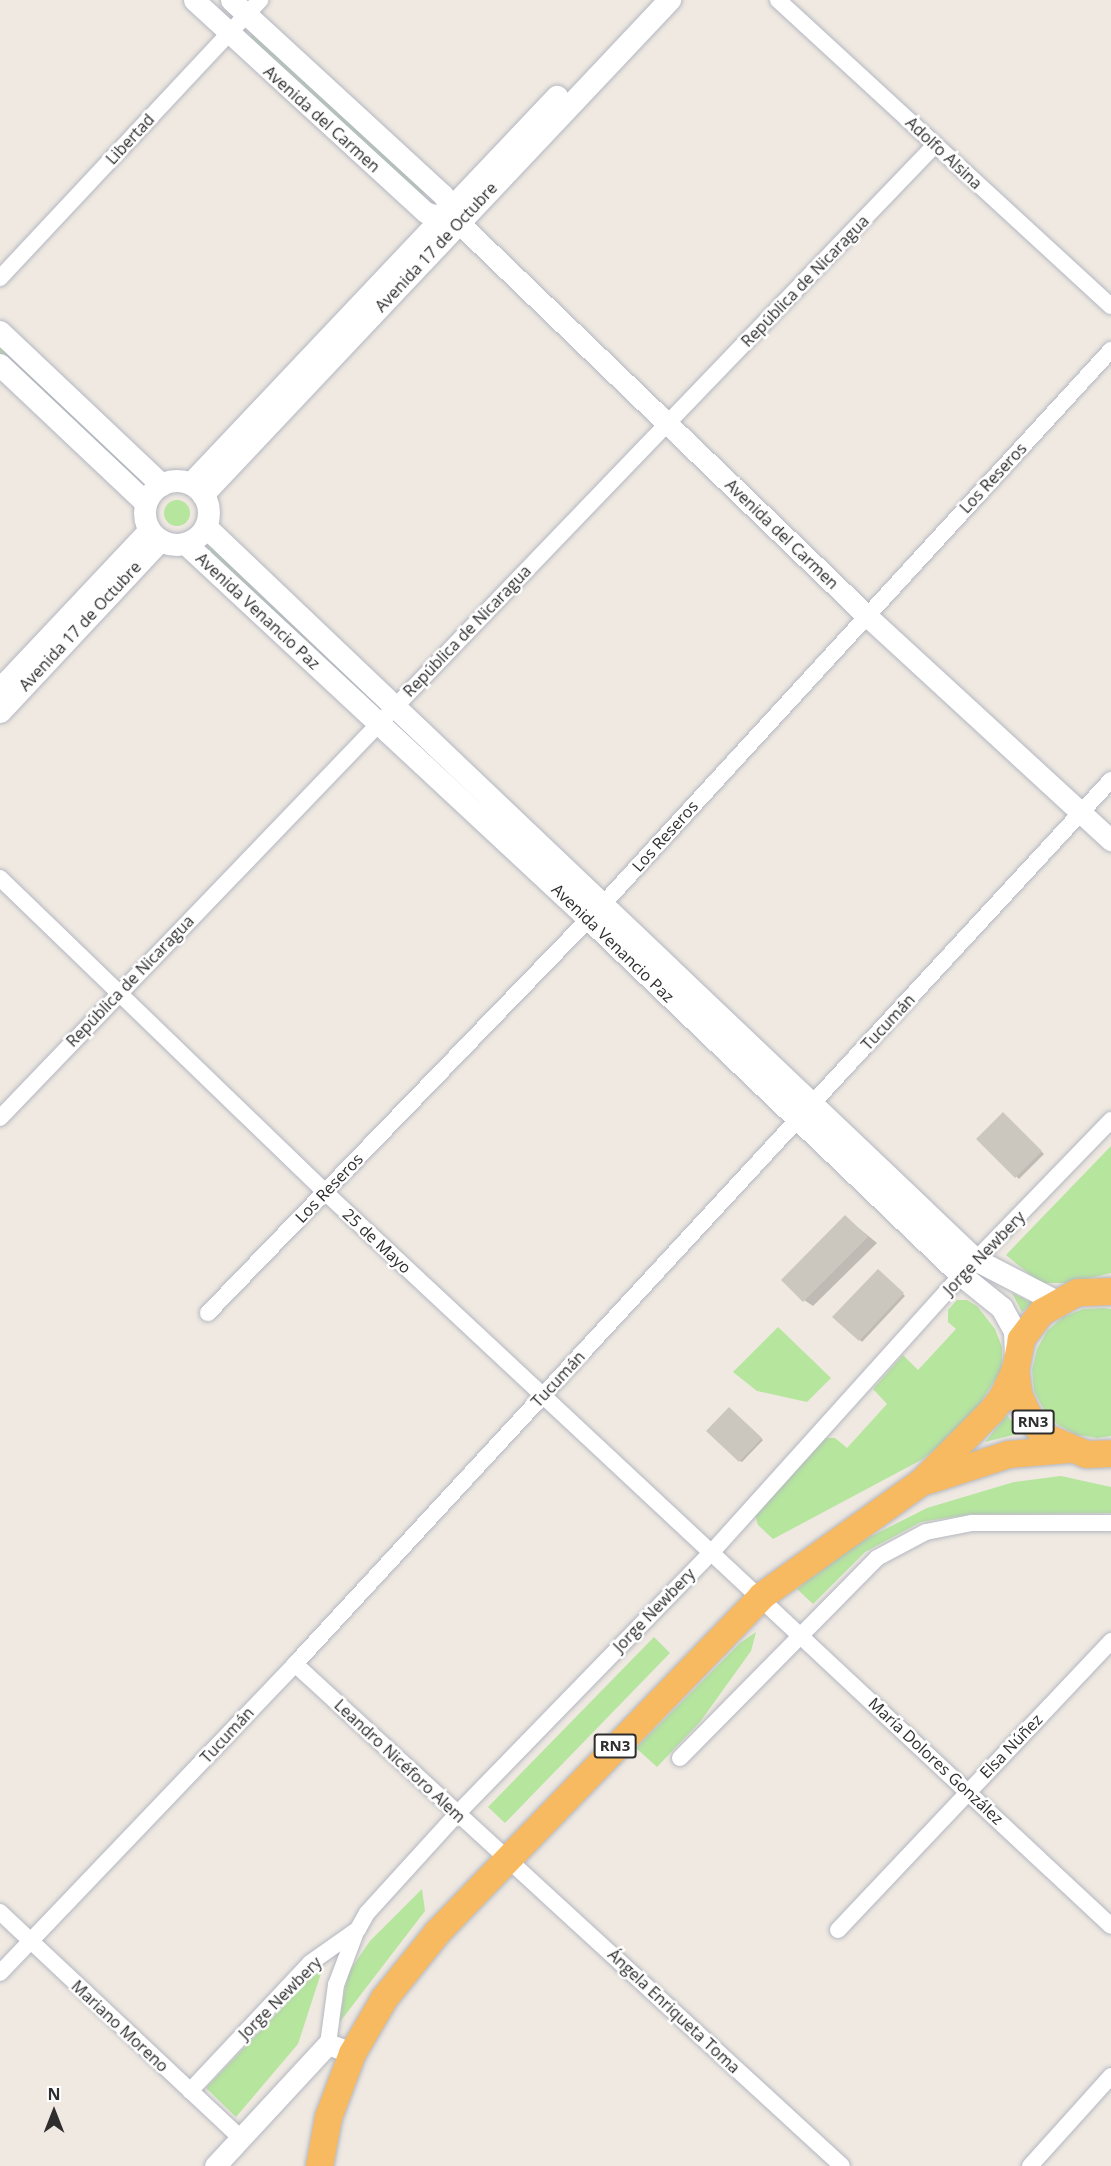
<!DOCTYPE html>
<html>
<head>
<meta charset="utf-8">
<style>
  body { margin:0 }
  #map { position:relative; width:1111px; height:2166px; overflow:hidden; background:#efe9e1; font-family:"Open Sans",sans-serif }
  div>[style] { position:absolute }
  .green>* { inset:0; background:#b6e59e }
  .round { border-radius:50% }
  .shadow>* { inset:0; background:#0003 }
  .building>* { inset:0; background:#cbc7bf }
  .roads { filter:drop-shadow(0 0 2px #b4b7c1) drop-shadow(0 0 2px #b4b7c1) }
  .minor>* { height:16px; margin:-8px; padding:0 8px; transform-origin:8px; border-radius:8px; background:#fff }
  .tertiary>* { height:21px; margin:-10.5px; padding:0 10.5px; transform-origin:10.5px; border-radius:10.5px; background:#fff }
  .secondary>* { height:22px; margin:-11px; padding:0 11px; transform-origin:11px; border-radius:11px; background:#fff }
  .secondary>.ring { margin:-11px; padding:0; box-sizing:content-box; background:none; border:22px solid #fff; border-radius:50% }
  .trunk>* { height:27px; margin:-13.5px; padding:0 13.5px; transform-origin:13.5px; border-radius:13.5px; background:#f8ba60 }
  span { translate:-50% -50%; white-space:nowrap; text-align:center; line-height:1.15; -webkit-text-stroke:5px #fff; paint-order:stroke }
  .shield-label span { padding:2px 4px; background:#fff; border:2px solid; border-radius:4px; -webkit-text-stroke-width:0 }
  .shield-label { font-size:15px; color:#2e2e2e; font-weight:700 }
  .street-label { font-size:16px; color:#2e2e2e }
  .north { position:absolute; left:24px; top:2082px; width:60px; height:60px; -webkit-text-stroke:4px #fff; paint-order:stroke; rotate:0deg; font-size:16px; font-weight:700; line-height:24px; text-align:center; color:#2e2e2e }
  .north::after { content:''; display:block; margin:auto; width:21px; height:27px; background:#2e2e2e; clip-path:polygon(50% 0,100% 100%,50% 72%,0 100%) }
</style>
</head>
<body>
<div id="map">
  <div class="green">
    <i style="clip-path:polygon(255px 32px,424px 192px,417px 199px,248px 39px)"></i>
    <i style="clip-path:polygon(0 344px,145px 481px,138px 488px,0 358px)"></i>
    <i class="round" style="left:164px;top:500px;width:26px;height:26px"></i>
    <i style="clip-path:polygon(213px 542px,383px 703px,376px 710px,207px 549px)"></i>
    <i style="clip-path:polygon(1111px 1146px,1111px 1273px,1070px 1283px,1040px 1283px,1006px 1255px)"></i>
    <i style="clip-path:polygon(1012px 1293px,1032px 1303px,1022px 1312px)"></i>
    <i style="clip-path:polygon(957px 1300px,967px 1300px,977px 1306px,995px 1329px,1002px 1347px,1002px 1369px,968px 1422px,923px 1459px,773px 1539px,758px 1525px,755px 1515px,825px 1438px,835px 1438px,847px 1448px,887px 1404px,873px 1389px,903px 1355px,918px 1370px,956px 1329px,948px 1322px,948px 1310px)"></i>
    <i style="clip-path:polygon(1104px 1308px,1111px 1309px,1111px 1436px,1098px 1438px,1077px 1435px,1058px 1425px,1044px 1410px,1034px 1391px,1032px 1370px,1037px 1349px,1047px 1331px,1063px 1317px,1083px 1309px)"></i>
    <i style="clip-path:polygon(778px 1327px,831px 1378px,807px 1402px,757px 1391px,733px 1372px)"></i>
    <i style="clip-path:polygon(1007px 1415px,1021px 1433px,985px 1442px)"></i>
    <i style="clip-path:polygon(1061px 1476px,1111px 1487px,1111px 1513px,972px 1514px,921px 1522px,865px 1552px,813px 1604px,797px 1589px,846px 1549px,927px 1508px,1014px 1482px)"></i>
    <i style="clip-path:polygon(756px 1632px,751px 1651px,700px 1722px,657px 1767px,636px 1748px,740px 1643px)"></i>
    <i style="clip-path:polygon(654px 1637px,670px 1653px,505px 1823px,488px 1807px)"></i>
    <i style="clip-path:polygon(422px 1889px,425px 1911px,339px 2023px,348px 1973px,370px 1941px)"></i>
    <i style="clip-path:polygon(324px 1964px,298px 2044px,236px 2117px,206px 2088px)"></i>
  </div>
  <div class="shadow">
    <i style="clip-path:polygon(1006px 1116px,1044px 1154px,1019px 1179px,978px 1139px)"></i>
    <i style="clip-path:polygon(845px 1217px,877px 1243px,813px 1306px,804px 1300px)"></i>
    <i style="clip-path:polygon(880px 1272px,905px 1296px,862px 1342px,860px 1340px)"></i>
    <i style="clip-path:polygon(731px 1410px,763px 1440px,742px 1462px,740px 1461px)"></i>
  </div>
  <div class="building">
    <i style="clip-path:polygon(1003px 1112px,1042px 1151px,1015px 1178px,976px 1139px)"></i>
    <i style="clip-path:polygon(845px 1215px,868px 1237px,803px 1302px,781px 1280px)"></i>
    <i style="clip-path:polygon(878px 1269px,904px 1293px,859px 1341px,832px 1317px)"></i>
    <i style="clip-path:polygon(729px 1407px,762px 1438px,739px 1462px,706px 1431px)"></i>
  </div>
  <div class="roads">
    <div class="minor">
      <i style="left:778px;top:0;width:452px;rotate:42.6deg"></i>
      <i style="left:0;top:278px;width:381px;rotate:-46.9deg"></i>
      <i style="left:0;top:878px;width:452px;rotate:44deg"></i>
      <i style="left:325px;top:1192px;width:1075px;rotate:43.04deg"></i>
      <i style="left:0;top:1118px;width:1349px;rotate:-46.14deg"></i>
      <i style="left:208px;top:1313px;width:571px;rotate:-45.99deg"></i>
      <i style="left:605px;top:902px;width:749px;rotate:-47.49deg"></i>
      <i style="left:295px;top:1664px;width:742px;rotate:42.54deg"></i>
      <i style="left:680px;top:1758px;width:281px;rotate:-45.4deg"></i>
      <i style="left:877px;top:1558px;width:55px;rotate:-28deg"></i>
      <i style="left:926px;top:1532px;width:47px;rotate:-11.1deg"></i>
      <i style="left:972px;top:1523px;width:139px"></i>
      <i style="left:0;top:1912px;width:332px;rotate:43.2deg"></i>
      <i style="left:838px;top:1930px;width:398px;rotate:-46.6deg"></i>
      <i style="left:0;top:1973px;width:427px;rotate:-46.3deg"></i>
      <i style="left:295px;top:1664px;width:1203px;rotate:-47.29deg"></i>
      <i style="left:328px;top:2044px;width:60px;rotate:-82.3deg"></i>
      <i style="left:336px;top:1985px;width:57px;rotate:-69.3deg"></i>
      <i style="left:190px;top:2091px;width:175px;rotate:-46.8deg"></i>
      <i style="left:310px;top:1963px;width:59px;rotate:-35.3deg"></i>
      <i style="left:358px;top:1929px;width:18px;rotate:-61deg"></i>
      <i style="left:367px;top:1913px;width:134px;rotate:-47.7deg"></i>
      <i style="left:457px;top:1814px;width:366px;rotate:-45.8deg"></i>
      <i style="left:712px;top:1552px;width:372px;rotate:-48deg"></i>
      <i style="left:961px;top:1275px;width:216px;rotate:-45.9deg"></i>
      <i style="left:1030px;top:2166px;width:121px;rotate:-48deg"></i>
    </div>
    <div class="tertiary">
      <i style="left:194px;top:0;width:314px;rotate:42.5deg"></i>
      <i style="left:425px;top:212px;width:35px;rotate:18deg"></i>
      <i style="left:231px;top:0;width:288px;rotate:42.6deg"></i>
      <i style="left:443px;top:195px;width:32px;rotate:60deg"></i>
      <i style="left:459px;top:223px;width:565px;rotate:43.92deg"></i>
      <i style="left:866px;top:615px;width:333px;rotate:42.6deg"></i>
      <i style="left:0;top:688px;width:217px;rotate:-46.7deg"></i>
      <i style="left:0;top:712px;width:234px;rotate:-46.9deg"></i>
      <i style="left:215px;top:2166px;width:166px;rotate:-47.2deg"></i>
      <i style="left:328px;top:2044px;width:26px;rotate:21deg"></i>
    </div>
    <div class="secondary">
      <i style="left:0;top:332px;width:223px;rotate:43.4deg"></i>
      <i style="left:0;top:365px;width:201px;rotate:43.4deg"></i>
      <i class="ring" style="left:145px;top:481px;width:42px;height:42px"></i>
      <i style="left:191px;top:484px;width:533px;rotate:-46.6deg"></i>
      <i style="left:203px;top:495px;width:681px;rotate:-46.67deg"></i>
      <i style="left:206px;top:527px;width:1063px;rotate:43.59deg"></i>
      <i style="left:976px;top:1260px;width:89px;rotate:27.4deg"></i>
      <i style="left:186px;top:544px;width:550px;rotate:42.94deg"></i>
      <i style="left:589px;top:919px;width:515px;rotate:43.74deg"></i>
      <i style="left:961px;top:1275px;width:53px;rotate:38.8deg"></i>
      <i style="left:1002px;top:1308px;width:26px;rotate:61deg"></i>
      <i style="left:1015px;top:1331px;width:25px;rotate:88deg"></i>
    </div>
    <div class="trunk">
      <i style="left:1111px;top:1291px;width:34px;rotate:178deg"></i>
      <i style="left:1077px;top:1292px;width:41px;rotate:150.9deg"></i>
      <i style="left:1041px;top:1312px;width:34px;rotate:127deg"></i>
      <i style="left:1021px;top:1339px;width:31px;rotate:101deg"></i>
      <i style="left:1015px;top:1369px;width:25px;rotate:83deg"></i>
      <i style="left:1018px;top:1394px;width:26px;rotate:65deg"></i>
      <i style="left:1029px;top:1418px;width:25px;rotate:48deg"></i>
      <i style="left:1046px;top:1437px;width:43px;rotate:23deg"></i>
      <i style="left:1086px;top:1454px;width:25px;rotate:-2deg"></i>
      <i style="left:928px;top:1480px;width:84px;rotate:-18deg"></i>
      <i style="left:1008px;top:1454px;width:60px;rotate:-4.8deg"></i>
      <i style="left:319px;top:2166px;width:50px;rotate:-79.6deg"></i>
      <i style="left:328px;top:2117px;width:68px;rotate:-69.4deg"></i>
      <i style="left:352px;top:2053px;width:64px;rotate:-59.8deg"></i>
      <i style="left:384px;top:1998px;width:85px;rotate:-51.2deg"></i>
      <i style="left:437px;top:1932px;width:467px;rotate:-46deg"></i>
      <i style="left:761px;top:1596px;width:196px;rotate:-35.5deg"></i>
      <i style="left:921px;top:1482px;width:100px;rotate:-45.4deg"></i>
      <i style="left:991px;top:1411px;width:18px;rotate:-52deg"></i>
      <i style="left:1002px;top:1397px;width:31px;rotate:-65deg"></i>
    </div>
  </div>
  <div class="shield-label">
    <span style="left:1033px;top:1422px">RN3</span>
    <span style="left:615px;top:1746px">RN3</span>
  </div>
  <div class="street-label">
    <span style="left:322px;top:119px;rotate:42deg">Avenida del Carmen</span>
    <span style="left:130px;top:139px;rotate:-47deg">Libertad</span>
    <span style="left:944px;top:153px;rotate:43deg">Adolfo Alsina</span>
    <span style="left:436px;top:247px;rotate:-47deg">Avenida 17 de Octubre</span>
    <span style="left:805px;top:281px;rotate:-46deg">República de Nicaragua</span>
    <span style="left:993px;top:478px;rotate:-47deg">Los Reseros</span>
    <span style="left:782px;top:534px;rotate:44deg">Avenida del Carmen</span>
    <span style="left:258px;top:611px;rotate:43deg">Avenida Venancio Paz</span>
    <span style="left:80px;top:626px;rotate:-47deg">Avenida 17 de Octubre</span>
    <span style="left:467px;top:631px;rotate:-46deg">República de Nicaragua</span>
    <span style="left:665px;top:836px;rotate:-48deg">Los Reseros</span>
    <span style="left:613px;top:943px;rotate:44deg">Avenida Venancio Paz</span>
    <span style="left:130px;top:981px;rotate:-46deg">República de Nicaragua</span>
    <span style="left:888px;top:1022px;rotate:-47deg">Tucumán</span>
    <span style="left:329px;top:1188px;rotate:-46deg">Los Reseros</span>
    <span style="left:377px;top:1241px;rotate:43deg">25 de Mayo</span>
    <span style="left:984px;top:1253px;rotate:-46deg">Jorge Newbery</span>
    <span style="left:558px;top:1379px;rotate:-47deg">Tucumán</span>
    <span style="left:654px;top:1610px;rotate:-46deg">Jorge Newbery</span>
    <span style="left:227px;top:1735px;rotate:-47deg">Tucumán</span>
    <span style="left:1011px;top:1746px;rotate:-46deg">Elsa Núñez</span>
    <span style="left:400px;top:1761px;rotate:43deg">Leandro Nicéforo Alem</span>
    <span style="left:936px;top:1761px;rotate:43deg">María Dolores González</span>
    <span style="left:280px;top:1998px;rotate:-45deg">Jorge Newbery</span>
    <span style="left:674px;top:2011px;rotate:43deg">Ángela Enriqueta Toma</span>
    <span style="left:120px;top:2026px;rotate:43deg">Mariano Moreno</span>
  </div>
  <div class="north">N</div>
</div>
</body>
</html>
